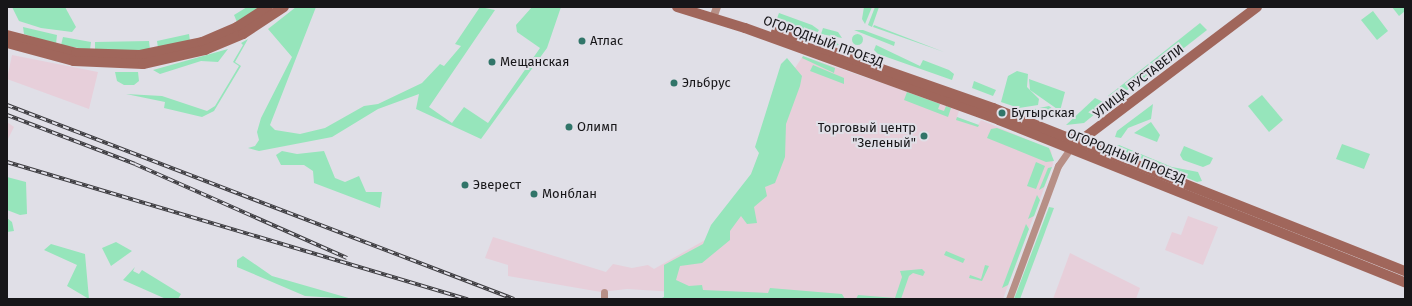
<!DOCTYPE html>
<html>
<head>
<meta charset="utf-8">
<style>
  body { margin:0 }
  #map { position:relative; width:1412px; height:306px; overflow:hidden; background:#e0dfe7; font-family:"Fira Sans",sans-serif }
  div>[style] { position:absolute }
  .commercial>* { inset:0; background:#e7cfda }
  .green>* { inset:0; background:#96e5bb }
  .round { border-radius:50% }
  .minor>* { height:7px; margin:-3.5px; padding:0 3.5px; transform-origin:3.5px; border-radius:3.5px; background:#b78f86 }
  .tertiary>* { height:8px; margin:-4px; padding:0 4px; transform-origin:4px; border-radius:4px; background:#b78f86 }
  .secondary>* { height:10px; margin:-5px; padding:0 5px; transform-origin:5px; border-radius:5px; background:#a0665b }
  .rail>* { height:3.5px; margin-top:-1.75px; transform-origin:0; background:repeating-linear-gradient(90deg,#e0dfe7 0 6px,#3d3c40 0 12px); box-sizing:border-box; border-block:1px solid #3d3c40 }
  .dots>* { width:11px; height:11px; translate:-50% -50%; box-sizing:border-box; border:2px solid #e0dfe7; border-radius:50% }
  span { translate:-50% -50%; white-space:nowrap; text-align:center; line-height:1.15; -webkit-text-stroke:4px #e0dfe7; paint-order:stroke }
  .poi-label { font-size:13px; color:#171619 }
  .left { translate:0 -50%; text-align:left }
  .right { translate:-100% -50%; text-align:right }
  .street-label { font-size:13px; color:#171619 }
  .frame { position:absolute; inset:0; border:8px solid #171619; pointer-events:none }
</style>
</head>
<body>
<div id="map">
  <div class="commercial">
    <i style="clip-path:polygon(12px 55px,98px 72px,89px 109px,7px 79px)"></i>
    <i style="clip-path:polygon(803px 56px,914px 94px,959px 111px,957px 117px,978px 125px,981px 120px,1051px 150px,1053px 164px,1003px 299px,786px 299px,627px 289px,601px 292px,508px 276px,508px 265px,485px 258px,493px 237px,606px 272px,613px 264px,632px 268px,648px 265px,654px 269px,705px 240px,738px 207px,791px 74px)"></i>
    <i style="clip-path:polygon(7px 122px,14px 127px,7px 141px)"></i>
    <i style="clip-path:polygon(1188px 216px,1218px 227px,1203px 265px,1165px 250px,1172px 232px,1181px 235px)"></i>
    <i style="clip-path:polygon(1070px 253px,1140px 288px,1136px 299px,1053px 299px)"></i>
  </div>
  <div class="green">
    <i style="clip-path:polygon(12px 7px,65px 7px,76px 27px,72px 32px,41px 28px,19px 21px)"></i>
    <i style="clip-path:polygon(247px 7px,261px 7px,237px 22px,234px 15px)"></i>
    <i style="clip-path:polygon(296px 7px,316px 7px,270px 125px,275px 130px,300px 134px,325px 128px,364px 106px,378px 104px,422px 83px,440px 64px,444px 66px,461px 46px,455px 44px,480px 7px,495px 10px,429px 107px,452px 123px,464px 107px,488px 123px,540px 48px,517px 32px,516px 25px,532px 7px,561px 7px,547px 48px,481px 139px,416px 109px,419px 94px,378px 109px,332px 137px,259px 151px,248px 148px,255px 146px,259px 140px,257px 132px,261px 118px,292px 57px,268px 29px)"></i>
    <i style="clip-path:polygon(864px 7px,872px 7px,865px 24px,862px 19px)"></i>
    <i style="clip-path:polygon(875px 7px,879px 7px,872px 27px,868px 25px)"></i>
    <i style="clip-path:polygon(1392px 7px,1405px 7px,1405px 11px,1399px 16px)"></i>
    <i style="clip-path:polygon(1373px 11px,1388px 31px,1377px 40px,1361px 20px)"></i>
    <i style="clip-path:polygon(779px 13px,812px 25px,819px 30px,817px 33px,776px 21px)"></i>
    <i style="clip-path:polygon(1200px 23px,1207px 30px,1175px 55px,1115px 99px,1108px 96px)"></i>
    <i style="clip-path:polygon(874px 25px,944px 52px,873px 27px)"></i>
    <i style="clip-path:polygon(23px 27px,57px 35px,56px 44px,24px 34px)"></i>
    <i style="clip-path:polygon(823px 28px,838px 32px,842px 38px,821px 34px)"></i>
    <i style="clip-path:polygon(854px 30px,863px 30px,895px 42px,894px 46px)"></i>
    <i class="round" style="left:851.5px;top:33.5px;width:11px;height:11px"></i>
    <i style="clip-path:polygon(189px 34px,190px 41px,158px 48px,157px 41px)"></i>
    <i style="clip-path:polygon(809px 35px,837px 43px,839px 45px,833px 46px)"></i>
    <i style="clip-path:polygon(63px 37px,91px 42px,90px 50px,61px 45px)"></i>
    <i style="clip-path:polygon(248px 39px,235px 62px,241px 66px,214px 111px,202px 117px,164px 108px,165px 102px,126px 94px,162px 96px,207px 111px,215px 106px,239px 66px,233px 62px,243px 45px,241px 43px)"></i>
    <i style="clip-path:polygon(149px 41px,150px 50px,95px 50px,95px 42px)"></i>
    <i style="clip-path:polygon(876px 45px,920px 66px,923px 60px,949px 70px,954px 74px,952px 80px,878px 54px,874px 50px)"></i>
    <i style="clip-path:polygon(228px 49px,218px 62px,201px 61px,160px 74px,153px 70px)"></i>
    <i style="clip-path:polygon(803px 56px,835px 68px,834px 73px,802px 58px)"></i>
    <i style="clip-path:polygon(787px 58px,802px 76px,800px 86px,786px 124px,785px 157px,775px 183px,765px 187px,767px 196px,754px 207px,757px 223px,747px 224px,741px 216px,730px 231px,730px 240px,702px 263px,680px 266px,676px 280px,689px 286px,702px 285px,703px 290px,768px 293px,770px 288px,842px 294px,845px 299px,660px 299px,664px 297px,664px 265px,703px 244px,711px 225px,751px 174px,759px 153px,755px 147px,781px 64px)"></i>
    <i style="clip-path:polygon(813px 65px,844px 78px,844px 84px,810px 71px)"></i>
    <i style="clip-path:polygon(1017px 71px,1028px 74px,1027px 87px,1039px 99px,1038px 105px,1019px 108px,1001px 102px,1008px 76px)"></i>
    <i style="clip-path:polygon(115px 72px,138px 72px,139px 81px,134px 85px,124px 85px,117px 81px)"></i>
    <i style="clip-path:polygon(1029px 79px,1065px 92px,1060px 111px,1030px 90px)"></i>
    <i style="clip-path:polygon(974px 81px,996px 90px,993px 96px,972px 88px)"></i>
    <i style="clip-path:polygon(907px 92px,940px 104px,938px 109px,944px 111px,946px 106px,951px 108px,948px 117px,904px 100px)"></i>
    <i style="clip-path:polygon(1262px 95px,1283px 120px,1269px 132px,1248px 106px)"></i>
    <i style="clip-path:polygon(1095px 98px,1107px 104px,1084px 123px,1066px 125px)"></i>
    <i style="clip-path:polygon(1153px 104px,1151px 119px,1128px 128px,1121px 138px,1115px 137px,1117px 131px)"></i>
    <i style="clip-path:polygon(1049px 106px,1058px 113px,1042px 117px,1025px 111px)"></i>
    <i style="clip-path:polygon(957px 117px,979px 125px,978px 127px,956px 120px)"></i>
    <i style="clip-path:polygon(1151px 122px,1160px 135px,1157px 142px,1134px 133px)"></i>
    <i style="clip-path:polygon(997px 128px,1049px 148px,1054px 161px,1046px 162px,987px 138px,991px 129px)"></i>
    <i style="clip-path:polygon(1342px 144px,1370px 154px,1364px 169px,1336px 159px)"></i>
    <i style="clip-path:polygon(1119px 145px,1172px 167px,1198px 172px,1202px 181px,1197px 182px,1114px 147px)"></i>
    <i style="clip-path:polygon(1184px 146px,1213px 158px,1210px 164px,1203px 167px,1183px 160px,1180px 155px)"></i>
    <i style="clip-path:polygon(282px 151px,297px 154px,324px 151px,335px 178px,345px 182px,359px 176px,366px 192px,382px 192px,380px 208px,314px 183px,313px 171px,304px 165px,281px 165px,276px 155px)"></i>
    <i style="clip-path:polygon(1036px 162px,1045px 166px,1036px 189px,1027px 186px)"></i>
    <i style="clip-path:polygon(1052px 167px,1044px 187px,1039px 190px,1048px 168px)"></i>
    <i style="clip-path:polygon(7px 177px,26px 182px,27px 214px,20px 215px,7px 210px)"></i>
    <i style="clip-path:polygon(1037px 195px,1040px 200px,1034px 216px,1028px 219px)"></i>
    <i style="clip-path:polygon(1049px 207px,1054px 208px,1020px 299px,1014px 299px)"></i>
    <i style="clip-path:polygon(7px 218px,12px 222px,14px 231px,7px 232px)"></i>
    <i style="clip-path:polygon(1026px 224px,1029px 229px,1008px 285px,1002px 288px)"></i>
    <i style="clip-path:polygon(116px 242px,132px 251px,111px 266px,102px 248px)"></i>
    <i style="clip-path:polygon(51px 244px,85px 254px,89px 299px,67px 286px,77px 265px,44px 250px)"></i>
    <i style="clip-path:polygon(946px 251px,965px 259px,963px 263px,944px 255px)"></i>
    <i style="clip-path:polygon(243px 256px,272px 276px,352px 299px,305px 296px,237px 267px,237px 260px)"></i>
    <i style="clip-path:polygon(985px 265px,989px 266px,982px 281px,969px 278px,970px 275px,981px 279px)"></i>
    <i style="clip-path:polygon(135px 267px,133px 271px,139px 274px,142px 270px,181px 294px,178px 299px,166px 299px,123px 280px)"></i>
    <i style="clip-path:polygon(922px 269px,925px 272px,923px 276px,913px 273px,909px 276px,901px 299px,856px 299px,858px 295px,895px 298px,902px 277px,900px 271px)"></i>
  </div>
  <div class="minor">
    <i style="left:604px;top:292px;width:7px;rotate:90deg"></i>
    <i style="left:1009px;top:299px;width:142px;rotate:-69.8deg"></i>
    <i style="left:1058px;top:166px;width:21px;rotate:-55deg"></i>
  </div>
  <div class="tertiary">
    <i style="left:713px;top:18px;width:12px;rotate:-70deg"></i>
  </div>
  <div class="secondary">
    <i style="left:677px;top:7px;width:71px;rotate:17.2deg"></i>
    <i style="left:745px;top:28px;width:270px;rotate:19.9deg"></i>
    <i style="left:999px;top:120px;width:437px;rotate:21.8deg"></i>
    <i style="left:776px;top:32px;width:230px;rotate:19.3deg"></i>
    <i style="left:993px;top:108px;width:443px;rotate:21.6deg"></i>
    <i style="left:7px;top:35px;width:71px;rotate:14.6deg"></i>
    <i style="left:76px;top:53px;width:64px;rotate:1.8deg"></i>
    <i style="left:140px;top:55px;width:63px;rotate:-11.8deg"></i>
    <i style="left:202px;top:42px;width:38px;rotate:-23deg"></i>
    <i style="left:237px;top:27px;width:37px;rotate:-33deg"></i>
    <i style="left:7px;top:43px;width:69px;rotate:15deg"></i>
    <i style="left:74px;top:61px;width:69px;rotate:2.5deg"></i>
    <i style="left:143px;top:64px;width:64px;rotate:-12.7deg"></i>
    <i style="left:205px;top:50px;width:41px;rotate:-22.8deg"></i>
    <i style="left:243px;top:34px;width:49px;rotate:-33.4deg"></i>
    <i style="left:1076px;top:144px;width:227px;rotate:-37.1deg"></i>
  </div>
  <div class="rail">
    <i style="left:7px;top:105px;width:543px;rotate:20.94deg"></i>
    <i style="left:7px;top:115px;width:137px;rotate:20.9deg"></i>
    <i style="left:135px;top:164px;width:232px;rotate:23.9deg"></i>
    <i style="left:7px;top:162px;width:481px;rotate:16.6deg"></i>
  </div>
  <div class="dots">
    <i style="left:582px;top:41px;background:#317569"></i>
    <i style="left:492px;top:62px;background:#317569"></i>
    <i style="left:674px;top:83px;background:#317569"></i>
    <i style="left:1002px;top:113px;background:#317569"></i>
    <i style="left:569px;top:127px;background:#317569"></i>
    <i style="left:924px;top:136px;background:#317569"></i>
    <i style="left:465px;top:185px;background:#317569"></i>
    <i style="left:534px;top:194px;background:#317569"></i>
  </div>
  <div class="poi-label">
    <span class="left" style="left:590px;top:41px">Атлас</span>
    <span class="left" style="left:500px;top:62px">Мещанская</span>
    <span class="left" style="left:682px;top:83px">Эльбрус</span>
    <span class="left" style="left:1011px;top:113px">Бутырская</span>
    <span class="left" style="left:577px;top:127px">Олимп</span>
    <span class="right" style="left:916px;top:136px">Торговый центр<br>"Зеленый"</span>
    <span class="left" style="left:473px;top:185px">Эверест</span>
    <span class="left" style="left:542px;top:194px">Монблан</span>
  </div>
  <div class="street-label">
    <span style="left:823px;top:42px;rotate:20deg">ОГОРОДНЫЙ ПРОЕЗД</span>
    <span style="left:1139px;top:82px;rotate:-38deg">УЛИЦА РУСТАВЕЛИ</span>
    <span style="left:1126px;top:157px;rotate:22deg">ОГОРОДНЫЙ ПРОЕЗД</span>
  </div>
  <div class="frame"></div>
</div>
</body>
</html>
